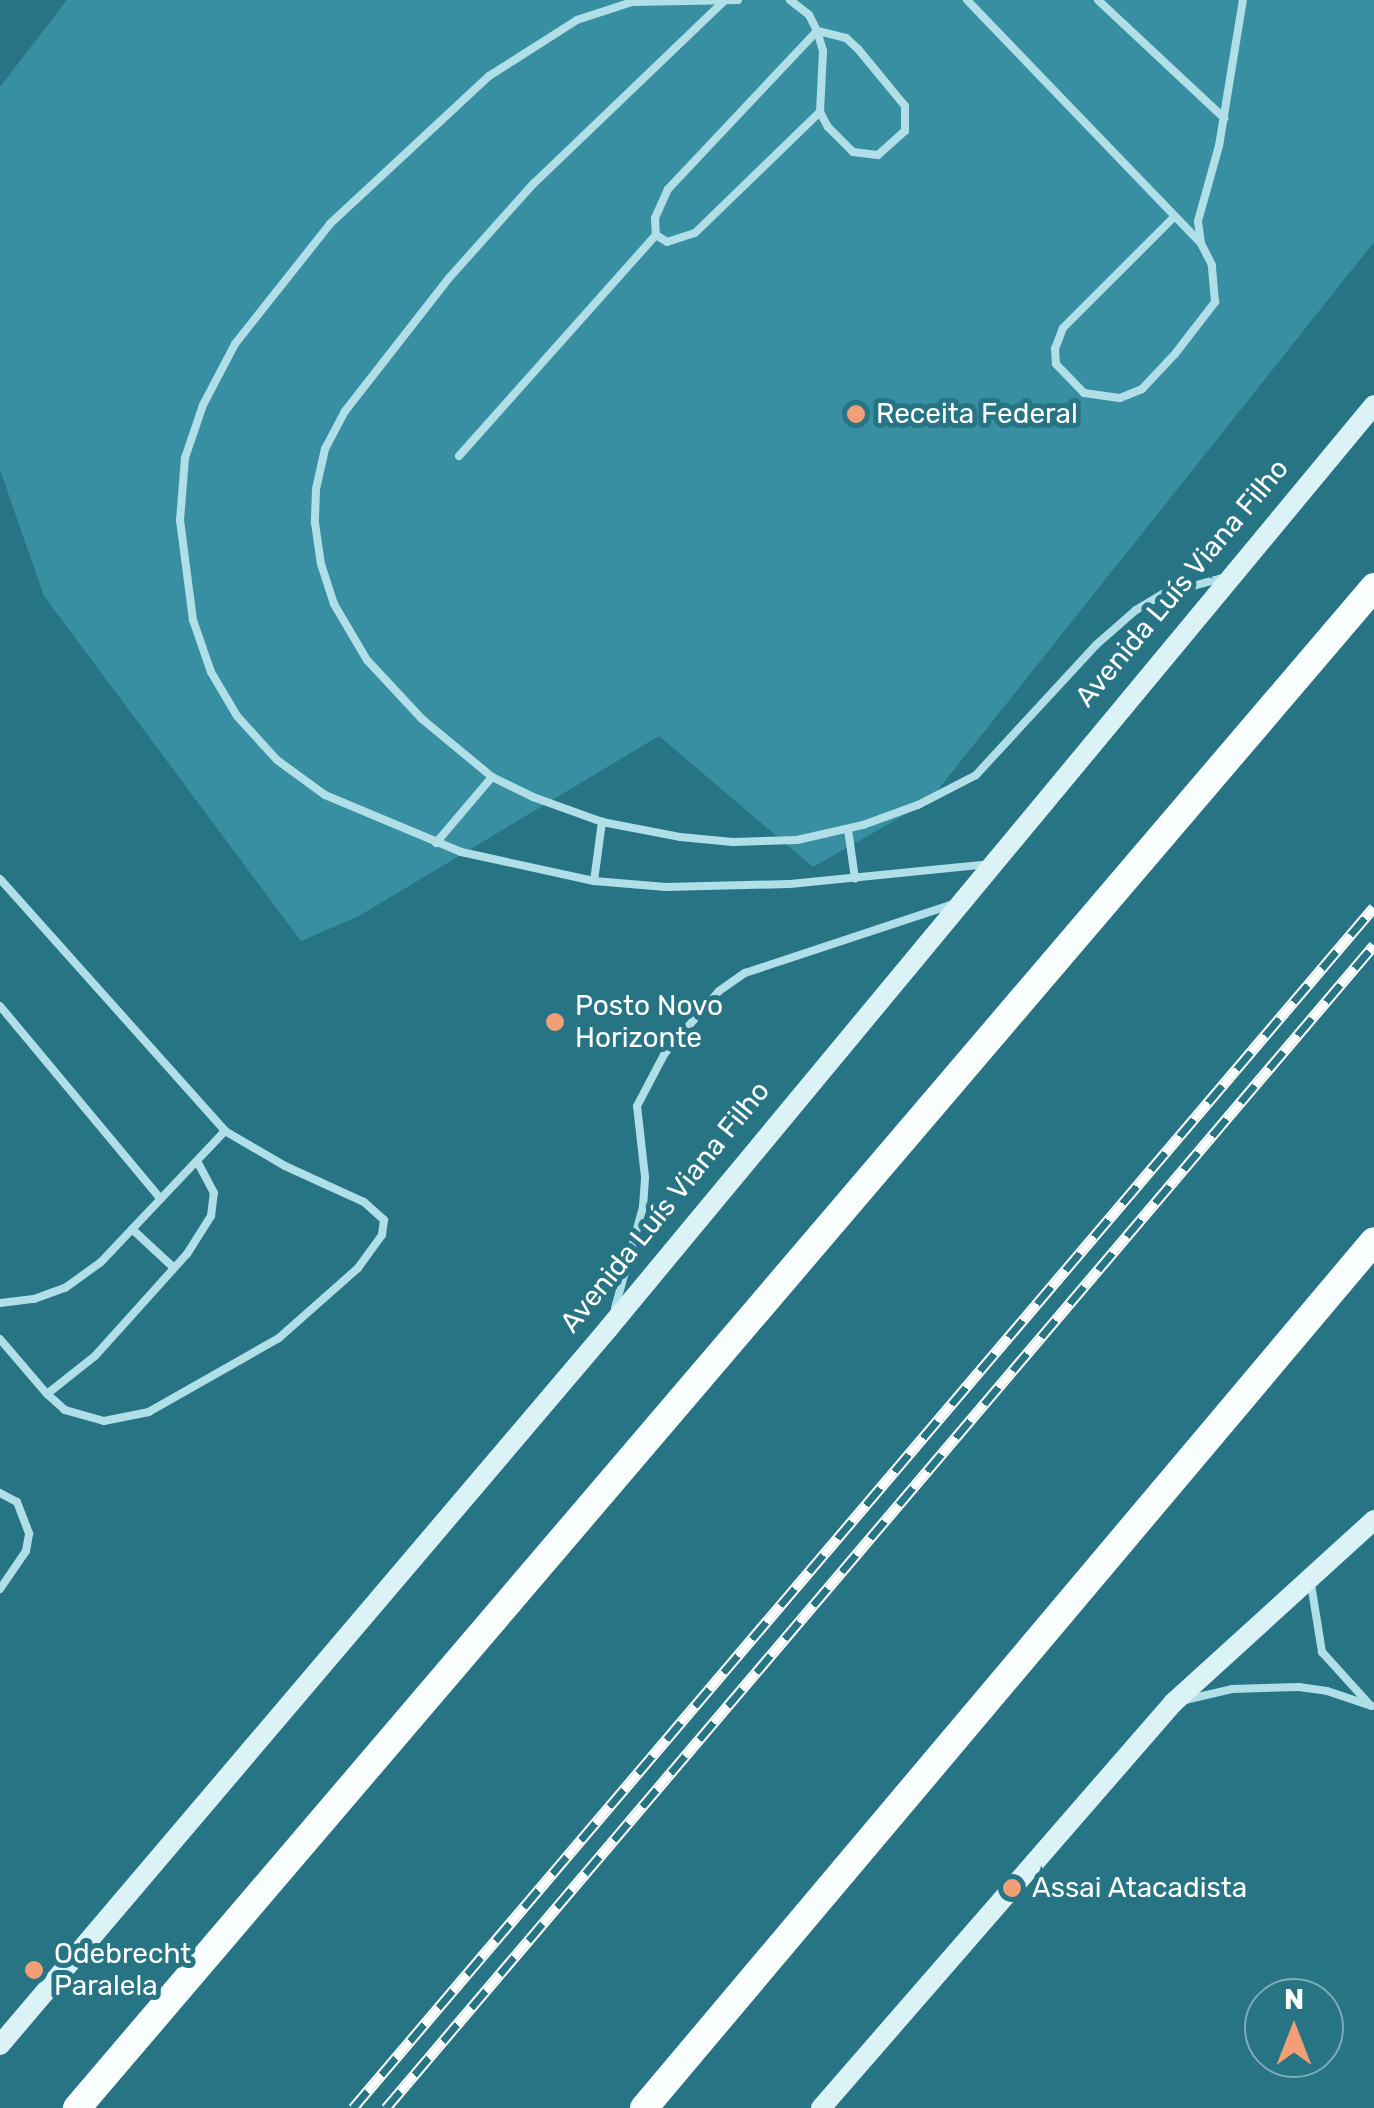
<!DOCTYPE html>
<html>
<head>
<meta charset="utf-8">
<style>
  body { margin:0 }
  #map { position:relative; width:1374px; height:2108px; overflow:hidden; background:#277485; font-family:Rubik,sans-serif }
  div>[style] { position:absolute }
  .green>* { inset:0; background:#388fa1 }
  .service>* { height:8px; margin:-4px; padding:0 4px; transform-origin:4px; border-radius:4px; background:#b1dfe8 }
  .secondary>* { height:20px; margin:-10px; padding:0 10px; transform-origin:10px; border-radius:10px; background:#dbf2f7 }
  .trunk>* { height:28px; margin:-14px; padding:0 14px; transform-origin:14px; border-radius:14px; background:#f9fdfe }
  .rail>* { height:11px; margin-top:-5.5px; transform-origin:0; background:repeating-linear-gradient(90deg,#277485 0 22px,#fff 0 44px); box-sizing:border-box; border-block:2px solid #fff }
  .dots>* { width:28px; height:28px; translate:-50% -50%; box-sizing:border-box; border:5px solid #277485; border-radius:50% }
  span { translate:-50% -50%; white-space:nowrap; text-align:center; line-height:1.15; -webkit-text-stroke:10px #277485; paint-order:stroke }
  .poi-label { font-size:28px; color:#fff }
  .left { translate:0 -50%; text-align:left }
  .street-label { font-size:28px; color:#fff }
  .north { position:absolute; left:1244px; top:1978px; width:100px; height:100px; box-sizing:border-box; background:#277485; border:2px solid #7dacb6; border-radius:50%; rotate:0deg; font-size:28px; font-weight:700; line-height:40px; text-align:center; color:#fff }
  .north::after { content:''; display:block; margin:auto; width:35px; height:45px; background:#f19f76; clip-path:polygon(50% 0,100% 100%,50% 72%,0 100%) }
</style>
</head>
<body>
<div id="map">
  <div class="green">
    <i style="clip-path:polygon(67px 0,1374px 0,1374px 242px,929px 801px,813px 867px,659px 736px,359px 916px,301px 941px,44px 596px,0 470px,0 87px)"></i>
  </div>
  <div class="service">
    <i style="left:738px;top:0;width:106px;rotate:178.9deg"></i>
    <i style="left:632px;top:2px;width:58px;rotate:161.9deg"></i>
    <i style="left:577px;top:20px;width:104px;rotate:147.5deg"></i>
    <i style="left:489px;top:76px;width:217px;rotate:137.1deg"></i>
    <i style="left:330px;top:224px;width:153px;rotate:128.4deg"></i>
    <i style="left:235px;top:344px;width:69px;rotate:117.7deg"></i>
    <i style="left:203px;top:405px;width:56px;rotate:108.8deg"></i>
    <i style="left:185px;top:458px;width:62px;rotate:94.6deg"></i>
    <i style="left:180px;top:520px;width:101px;rotate:82.6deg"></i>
    <i style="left:193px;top:620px;width:55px;rotate:70.9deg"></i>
    <i style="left:211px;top:672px;width:51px;rotate:59.4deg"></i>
    <i style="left:237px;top:716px;width:59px;rotate:47.7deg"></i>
    <i style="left:277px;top:760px;width:59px;rotate:36.1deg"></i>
    <i style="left:325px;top:795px;width:147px;rotate:22.7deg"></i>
    <i style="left:461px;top:852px;width:136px;rotate:12.3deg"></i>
    <i style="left:594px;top:881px;width:72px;rotate:4.8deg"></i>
    <i style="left:666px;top:887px;width:124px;rotate:-1.4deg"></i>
    <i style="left:790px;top:884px;width:200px;rotate:-5.7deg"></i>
    <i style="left:790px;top:0;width:24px;rotate:38deg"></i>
    <i style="left:809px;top:15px;width:18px;rotate:63deg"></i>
    <i style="left:817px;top:31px;width:21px;rotate:73deg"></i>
    <i style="left:823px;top:51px;width:61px;rotate:92.8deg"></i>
    <i style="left:820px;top:112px;width:17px;rotate:62deg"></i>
    <i style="left:828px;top:127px;width:35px;rotate:45deg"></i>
    <i style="left:853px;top:152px;width:25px;rotate:7deg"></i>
    <i style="left:878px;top:155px;width:36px;rotate:-42deg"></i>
    <i style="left:905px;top:131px;width:25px;rotate:-90deg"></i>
    <i style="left:905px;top:106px;width:74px;rotate:-129.5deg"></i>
    <i style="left:858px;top:49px;width:16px;rotate:-137deg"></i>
    <i style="left:846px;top:38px;width:30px;rotate:-166deg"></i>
    <i style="left:967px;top:0;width:336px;rotate:46.1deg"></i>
    <i style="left:1098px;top:0;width:173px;rotate:43.1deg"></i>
    <i style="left:723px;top:2px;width:262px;rotate:136.2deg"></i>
    <i style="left:534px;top:183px;width:127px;rotate:131.8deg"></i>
    <i style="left:449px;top:278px;width:169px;rotate:128deg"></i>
    <i style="left:345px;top:411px;width:43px;rotate:117.8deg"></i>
    <i style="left:325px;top:449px;width:41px;rotate:102.7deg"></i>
    <i style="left:316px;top:489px;width:34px;rotate:92deg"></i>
    <i style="left:315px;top:523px;width:41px;rotate:81.7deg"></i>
    <i style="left:321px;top:564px;width:42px;rotate:72deg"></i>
    <i style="left:334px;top:604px;width:65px;rotate:59.5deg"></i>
    <i style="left:367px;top:660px;width:81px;rotate:47deg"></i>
    <i style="left:422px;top:719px;width:91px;rotate:39.6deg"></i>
    <i style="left:492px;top:777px;width:46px;rotate:26deg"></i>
    <i style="left:533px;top:797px;width:73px;rotate:19.9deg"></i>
    <i style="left:602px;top:822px;width:79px;rotate:10.9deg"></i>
    <i style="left:680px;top:837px;width:53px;rotate:5.4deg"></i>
    <i style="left:733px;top:842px;width:64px;rotate:-1.8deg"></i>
    <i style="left:797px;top:840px;width:68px;rotate:-12.8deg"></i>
    <i style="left:863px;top:825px;width:59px;rotate:-20deg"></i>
    <i style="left:918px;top:805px;width:65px;rotate:-27.3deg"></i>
    <i style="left:976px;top:775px;width:177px;rotate:-47.3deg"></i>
    <i style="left:1096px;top:645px;width:53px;rotate:-41.2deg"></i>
    <i style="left:1136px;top:610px;width:31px;rotate:-31deg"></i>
    <i style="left:1163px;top:594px;width:65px;rotate:-15.1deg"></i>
    <i style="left:817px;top:31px;width:217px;rotate:133.3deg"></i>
    <i style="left:668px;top:189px;width:32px;rotate:114deg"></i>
    <i style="left:655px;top:218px;width:17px;rotate:87deg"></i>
    <i style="left:656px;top:235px;width:13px;rotate:32deg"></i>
    <i style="left:667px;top:242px;width:29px;rotate:-18deg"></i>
    <i style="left:695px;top:233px;width:174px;rotate:-44.1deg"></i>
    <i style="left:1174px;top:217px;width:157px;rotate:135deg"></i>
    <i style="left:1063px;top:328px;width:22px;rotate:111deg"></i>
    <i style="left:1055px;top:349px;width:15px;rotate:86deg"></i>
    <i style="left:1056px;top:364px;width:40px;rotate:46deg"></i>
    <i style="left:1084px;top:393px;width:36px;rotate:8deg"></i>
    <i style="left:1120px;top:398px;width:24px;rotate:-22deg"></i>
    <i style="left:1142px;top:389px;width:48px;rotate:-46.7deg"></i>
    <i style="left:1175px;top:354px;width:66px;rotate:-52.4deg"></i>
    <i style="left:1215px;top:302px;width:37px;rotate:-95deg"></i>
    <i style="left:1212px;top:265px;width:25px;rotate:-117deg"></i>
    <i style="left:1201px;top:243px;width:22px;rotate:-98deg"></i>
    <i style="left:1198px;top:221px;width:78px;rotate:-74.4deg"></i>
    <i style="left:1219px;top:146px;width:148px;rotate:-80.7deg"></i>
    <i style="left:459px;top:456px;width:296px;rotate:-48.3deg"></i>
    <i style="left:848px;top:829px;width:50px;rotate:82deg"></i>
    <i style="left:436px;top:843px;width:87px;rotate:-49.7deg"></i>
    <i style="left:0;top:879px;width:338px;rotate:48.2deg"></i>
    <i style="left:225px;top:1131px;width:69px;rotate:30.3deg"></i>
    <i style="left:285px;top:1166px;width:87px;rotate:24.5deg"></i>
    <i style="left:364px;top:1202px;width:27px;rotate:42deg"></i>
    <i style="left:384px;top:1220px;width:15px;rotate:98deg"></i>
    <i style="left:382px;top:1235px;width:41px;rotate:126deg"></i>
    <i style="left:358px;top:1268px;width:106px;rotate:138.5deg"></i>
    <i style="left:279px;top:1338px;width:150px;rotate:150.4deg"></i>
    <i style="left:149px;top:1412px;width:46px;rotate:168.7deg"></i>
    <i style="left:104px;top:1421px;width:41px;rotate:-164.2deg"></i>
    <i style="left:65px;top:1410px;width:24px;rotate:-138deg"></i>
    <i style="left:47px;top:1394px;width:61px;rotate:-38.4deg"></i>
    <i style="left:95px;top:1356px;width:137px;rotate:-48deg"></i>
    <i style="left:187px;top:1254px;width:45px;rotate:-57.7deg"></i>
    <i style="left:211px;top:1216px;width:23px;rotate:-83deg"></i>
    <i style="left:214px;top:1193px;width:36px;rotate:-118deg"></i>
    <i style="left:594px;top:881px;width:60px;rotate:-82.3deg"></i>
    <i style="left:0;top:1006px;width:251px;rotate:50.2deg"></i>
    <i style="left:132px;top:1229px;width:57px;rotate:42.9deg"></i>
    <i style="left:0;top:1303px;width:34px;rotate:-7deg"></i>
    <i style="left:34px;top:1299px;width:33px;rotate:-20deg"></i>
    <i style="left:65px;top:1288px;width:44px;rotate:-35.8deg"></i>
    <i style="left:101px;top:1262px;width:180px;rotate:-46.6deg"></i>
    <i style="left:615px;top:1308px;width:105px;rotate:-74.5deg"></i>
    <i style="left:643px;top:1207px;width:30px;rotate:-86deg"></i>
    <i style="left:645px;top:1177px;width:71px;rotate:-96.4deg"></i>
    <i style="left:637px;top:1106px;width:60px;rotate:-62.2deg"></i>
    <i style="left:665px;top:1053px;width:82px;rotate:-48.9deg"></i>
    <i style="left:719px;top:991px;width:32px;rotate:-35deg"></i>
    <i style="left:745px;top:973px;width:220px;rotate:-18.3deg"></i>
    <i style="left:0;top:1339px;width:72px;rotate:49.5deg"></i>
    <i style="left:0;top:1493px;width:19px;rotate:28deg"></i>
    <i style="left:17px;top:1502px;width:34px;rotate:69deg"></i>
    <i style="left:29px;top:1534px;width:17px;rotate:100deg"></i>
    <i style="left:26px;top:1551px;width:46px;rotate:124.4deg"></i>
    <i style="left:1311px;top:1584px;width:69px;rotate:80.8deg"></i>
    <i style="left:1322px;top:1652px;width:72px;rotate:47.8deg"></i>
    <i style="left:1185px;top:1700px;width:48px;rotate:-13.2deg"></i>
    <i style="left:1232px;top:1689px;width:67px;rotate:-1.7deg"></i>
    <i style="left:1299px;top:1687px;width:28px;rotate:8deg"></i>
    <i style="left:1327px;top:1691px;width:47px;rotate:18.4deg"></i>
  </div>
  <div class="secondary">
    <i style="left:0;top:2045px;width:939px;rotate:-49.66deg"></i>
    <i style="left:608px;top:1329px;width:1200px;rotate:-50.34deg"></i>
    <i style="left:821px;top:2108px;width:537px;rotate:-49deg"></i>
    <i style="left:1173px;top:1703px;width:272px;rotate:-42.3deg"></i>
  </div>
  <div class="trunk">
    <i style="left:77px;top:2108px;width:1999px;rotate:-49.54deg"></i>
    <i style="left:644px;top:2108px;width:1133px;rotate:-49.9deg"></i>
  </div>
  <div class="rail">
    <i style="left:353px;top:2108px;width:1576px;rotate:-49.63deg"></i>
    <i style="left:386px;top:2108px;width:1526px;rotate:-49.65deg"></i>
  </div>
  <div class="dots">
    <i style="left:856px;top:414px;background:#f19f76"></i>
    <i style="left:555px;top:1022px;background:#f19f76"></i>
    <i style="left:1012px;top:1888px;background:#f19f76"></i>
    <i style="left:34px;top:1970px;background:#f19f76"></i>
  </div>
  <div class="poi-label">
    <span class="left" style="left:876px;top:414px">Receita Federal</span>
    <span class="left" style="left:575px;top:1022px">Posto Novo<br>Horizonte</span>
    <span class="left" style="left:1032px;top:1888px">Assai Atacadista</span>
    <span class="left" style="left:54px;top:1970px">Odebrecht<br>Paralela</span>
  </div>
  <div class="street-label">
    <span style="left:1182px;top:583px;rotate:-50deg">Avenida Luís Viana Filho</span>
    <span style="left:665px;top:1207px;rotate:-51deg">Avenida Luís Viana Filho</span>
  </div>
  <div class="north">N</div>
</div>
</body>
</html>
